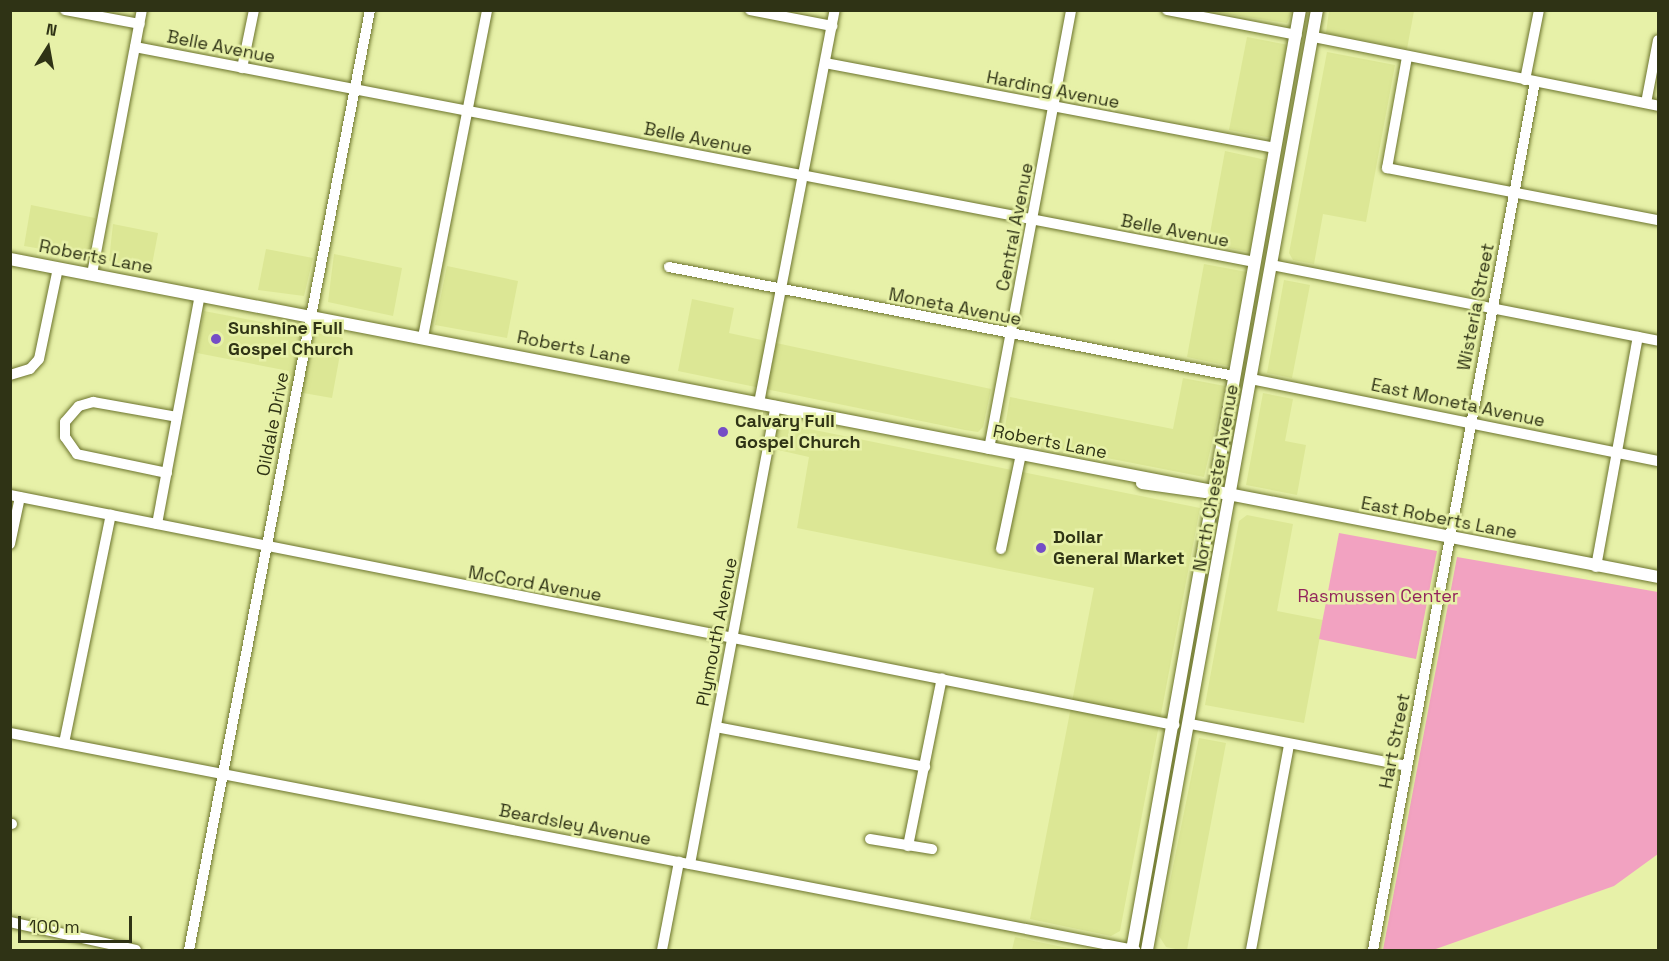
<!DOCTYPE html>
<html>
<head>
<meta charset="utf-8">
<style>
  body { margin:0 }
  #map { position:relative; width:1669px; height:961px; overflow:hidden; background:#e7f1a8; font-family:"Space Grotesk",sans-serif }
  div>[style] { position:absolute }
  .built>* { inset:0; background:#dce795 }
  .green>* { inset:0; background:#f2a2c1 }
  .roads { filter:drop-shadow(0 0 2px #6c742d) drop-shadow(0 0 2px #6c742d) }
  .minor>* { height:10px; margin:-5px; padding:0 5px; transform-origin:5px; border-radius:5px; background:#fff }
  .major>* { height:12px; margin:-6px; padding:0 6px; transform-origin:6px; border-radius:6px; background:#fff }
  .dots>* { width:16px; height:16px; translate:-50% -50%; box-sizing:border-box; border:3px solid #e7f1a8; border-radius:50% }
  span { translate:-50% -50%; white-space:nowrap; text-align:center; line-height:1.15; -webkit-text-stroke:5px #e7f1a8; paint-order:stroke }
  .street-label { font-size:18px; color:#2f3315 }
  .poi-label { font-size:18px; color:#2f3315; font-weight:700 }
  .left { translate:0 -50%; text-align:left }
  .park-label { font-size:18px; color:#92245b }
  .frame { position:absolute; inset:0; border:12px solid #2f3315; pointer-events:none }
  .north { position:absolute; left:18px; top:18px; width:60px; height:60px; -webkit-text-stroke:4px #e7f1a8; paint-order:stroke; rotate:11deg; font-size:16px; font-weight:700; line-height:24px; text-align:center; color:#2f3315 }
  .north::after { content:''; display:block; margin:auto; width:21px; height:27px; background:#2f3315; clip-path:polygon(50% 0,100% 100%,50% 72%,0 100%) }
  .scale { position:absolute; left:18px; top:916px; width:114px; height:27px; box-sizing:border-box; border:3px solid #2f3315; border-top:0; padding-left:8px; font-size:18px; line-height:21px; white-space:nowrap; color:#2f3315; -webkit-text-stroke:4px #e7f1a8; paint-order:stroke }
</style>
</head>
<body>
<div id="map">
  <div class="built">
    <i style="clip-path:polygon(1207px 11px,1292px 10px,1292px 11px,1287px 23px)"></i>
    <i style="clip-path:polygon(1329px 11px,1414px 11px,1407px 49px,1326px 33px)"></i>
    <i style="clip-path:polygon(1247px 37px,1289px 45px,1272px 138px,1229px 130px)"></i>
    <i style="clip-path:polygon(1327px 52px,1395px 65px,1366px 222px,1323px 214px,1314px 264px,1293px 260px,1289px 253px)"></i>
    <i style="clip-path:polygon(1225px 151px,1266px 160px,1250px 252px,1208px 244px)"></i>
    <i style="clip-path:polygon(31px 205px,95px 218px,89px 251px,83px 256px,24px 246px)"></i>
    <i style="clip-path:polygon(113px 224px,158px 233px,151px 270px,109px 261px)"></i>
    <i style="clip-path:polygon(266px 249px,313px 258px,304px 296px,258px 290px)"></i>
    <i style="clip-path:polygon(334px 254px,402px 268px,393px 316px,328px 302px)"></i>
    <i style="clip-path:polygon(1204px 264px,1247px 272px,1229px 366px,1187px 357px)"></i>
    <i style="clip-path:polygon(447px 266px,518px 281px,507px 338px,435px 325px)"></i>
    <i style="clip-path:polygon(1284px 280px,1310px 285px,1292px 378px,1267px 373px)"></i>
    <i style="clip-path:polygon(692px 299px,734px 308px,729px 333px,991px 389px,983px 427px,978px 432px,965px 430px,678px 371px)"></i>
    <i style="clip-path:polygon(204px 311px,343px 338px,332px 398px,286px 390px,289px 371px,197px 353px)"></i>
    <i style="clip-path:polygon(1183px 378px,1225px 386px,1204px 477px,1009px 439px,1004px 433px,1010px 397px,1173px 429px)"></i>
    <i style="clip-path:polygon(1263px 393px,1293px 399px,1285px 441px,1306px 445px,1297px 495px,1246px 485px)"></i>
    <i style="clip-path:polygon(770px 421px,1200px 508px,1120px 931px,1111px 936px,1030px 919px,1094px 588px,797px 528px,809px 457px,765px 447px)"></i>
    <i style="clip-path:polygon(1247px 515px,1293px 524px,1277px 611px,1323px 620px,1304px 723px,1205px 705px,1239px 521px)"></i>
    <i style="clip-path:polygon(1199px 738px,1226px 743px,1187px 950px,1180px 950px,1166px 947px,1159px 936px)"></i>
    <i style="clip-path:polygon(1015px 937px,1077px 950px,1012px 950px)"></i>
  </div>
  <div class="green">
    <i style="clip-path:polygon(1339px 533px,1437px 551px,1416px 659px,1319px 639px)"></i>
    <i style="clip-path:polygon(1457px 557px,1658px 592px,1658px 854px,1614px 886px,1433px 950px,1383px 950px)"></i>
  </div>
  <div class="roads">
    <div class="minor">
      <i style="left:65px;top:10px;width:76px;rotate:10.6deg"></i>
      <i style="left:750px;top:10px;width:84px;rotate:11deg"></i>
      <i style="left:1167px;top:10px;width:132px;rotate:10.9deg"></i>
      <i style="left:1314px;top:37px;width:351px;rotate:11.3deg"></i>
      <i style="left:135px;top:47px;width:1140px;rotate:10.87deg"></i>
      <i style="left:1407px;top:57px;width:113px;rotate:100.2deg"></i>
      <i style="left:1387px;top:168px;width:276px;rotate:10.9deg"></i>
      <i style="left:825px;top:63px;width:458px;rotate:10.7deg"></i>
      <i style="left:242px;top:68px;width:59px;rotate:-78.3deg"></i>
      <i style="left:1525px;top:80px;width:71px;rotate:-78.7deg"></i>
      <i style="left:1646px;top:103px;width:64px;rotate:-79.2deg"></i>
      <i style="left:1272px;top:265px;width:393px;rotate:11.1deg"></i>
      <i style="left:669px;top:267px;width:575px;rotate:10.92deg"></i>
      <i style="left:92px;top:274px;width:269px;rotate:-79.3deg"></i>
      <i style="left:423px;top:337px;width:333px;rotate:-78.9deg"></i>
      <i style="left:10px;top:375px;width:21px;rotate:-17deg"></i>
      <i style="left:30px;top:369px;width:13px;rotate:-48deg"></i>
      <i style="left:39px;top:359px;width:93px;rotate:-78.2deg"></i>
      <i style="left:1251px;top:379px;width:415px;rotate:11.4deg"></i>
      <i style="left:759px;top:403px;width:400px;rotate:-79.1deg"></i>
      <i style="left:989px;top:449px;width:447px;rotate:-79.4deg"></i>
      <i style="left:167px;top:473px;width:92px;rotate:-168.1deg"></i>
      <i style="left:77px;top:454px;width:21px;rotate:-125deg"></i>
      <i style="left:65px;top:437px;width:15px;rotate:-90deg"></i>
      <i style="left:65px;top:422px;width:21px;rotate:-49deg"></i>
      <i style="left:79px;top:406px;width:15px;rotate:-16deg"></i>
      <i style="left:93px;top:402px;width:85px;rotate:10.1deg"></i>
      <i style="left:10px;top:495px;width:1187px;rotate:11.18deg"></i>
      <i style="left:157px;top:524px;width:233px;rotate:-79.4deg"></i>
      <i style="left:10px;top:544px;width:48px;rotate:-78deg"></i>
      <i style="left:1001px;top:549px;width:97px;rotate:-78.1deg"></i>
      <i style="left:1596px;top:567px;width:234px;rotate:-79.7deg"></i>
      <i style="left:1191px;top:724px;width:220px;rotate:11deg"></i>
      <i style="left:716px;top:727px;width:213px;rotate:10.8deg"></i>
      <i style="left:10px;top:733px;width:1146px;rotate:10.92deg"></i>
      <i style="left:64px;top:743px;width:233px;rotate:-78.4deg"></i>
      <i style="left:10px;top:824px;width:2px"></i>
      <i style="left:870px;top:839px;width:63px;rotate:9.2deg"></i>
      <i style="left:908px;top:846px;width:171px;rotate:-78.6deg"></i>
      <i style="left:690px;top:864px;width:466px;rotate:-79.4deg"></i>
      <i style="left:10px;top:922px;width:129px;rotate:12.5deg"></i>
      <i style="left:189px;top:950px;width:957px;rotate:-79.1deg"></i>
      <i style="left:662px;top:950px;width:90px;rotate:-79.1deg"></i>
      <i style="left:1251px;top:950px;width:209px;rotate:-79.5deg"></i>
      <i style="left:1373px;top:950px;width:883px;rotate:-79.43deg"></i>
    </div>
    <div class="major">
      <i style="left:10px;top:259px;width:1678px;rotate:10.92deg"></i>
      <i style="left:1142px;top:483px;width:64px;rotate:8.1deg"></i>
      <i style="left:1132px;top:950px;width:955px;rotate:-79.87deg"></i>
      <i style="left:1147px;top:950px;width:955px;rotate:-79.75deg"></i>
    </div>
  </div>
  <div class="dots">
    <i style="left:216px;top:339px;background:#754dc6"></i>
    <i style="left:723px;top:432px;background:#754dc6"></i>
    <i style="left:1041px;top:548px;background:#754dc6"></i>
  </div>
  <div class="street-label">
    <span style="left:221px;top:47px;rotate:11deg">Belle Avenue</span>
    <span style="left:1053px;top:90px;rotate:11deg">Harding Avenue</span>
    <span style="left:698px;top:139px;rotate:11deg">Belle Avenue</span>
    <span style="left:1015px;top:227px;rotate:-79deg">Central Avenue</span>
    <span style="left:1175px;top:231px;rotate:11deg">Belle Avenue</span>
    <span style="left:96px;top:257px;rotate:11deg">Roberts Lane</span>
    <span style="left:955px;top:307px;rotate:11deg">Moneta Avenue</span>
    <span style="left:1476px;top:307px;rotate:-79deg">Wisteria Street</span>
    <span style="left:574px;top:348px;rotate:11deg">Roberts Lane</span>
    <span style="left:1458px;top:403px;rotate:12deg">East Moneta Avenue</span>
    <span style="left:273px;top:424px;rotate:-79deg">Oildale Drive</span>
    <span style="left:1050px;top:442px;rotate:11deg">Roberts Lane</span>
    <span style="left:1216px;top:478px;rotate:-80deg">North Chester Avenue</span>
    <span style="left:1439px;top:518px;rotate:11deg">East Roberts Lane</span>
    <span style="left:535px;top:584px;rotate:10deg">McCord Avenue</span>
    <span style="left:717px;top:632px;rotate:-79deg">Plymouth Avenue</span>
    <span style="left:1395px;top:741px;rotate:-79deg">Hart Street</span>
    <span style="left:575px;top:825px;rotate:11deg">Beardsley Avenue</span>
  </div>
  <div class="poi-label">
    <span class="left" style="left:228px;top:339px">Sunshine Full<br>Gospel Church</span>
    <span class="left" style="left:735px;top:432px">Calvary Full<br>Gospel Church</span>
    <span class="left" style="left:1053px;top:548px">Dollar<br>General Market</span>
  </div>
  <div class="park-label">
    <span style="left:1378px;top:596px">Rasmussen Center</span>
  </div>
  <div class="frame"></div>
  <div class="north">N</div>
  <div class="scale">100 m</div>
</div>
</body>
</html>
